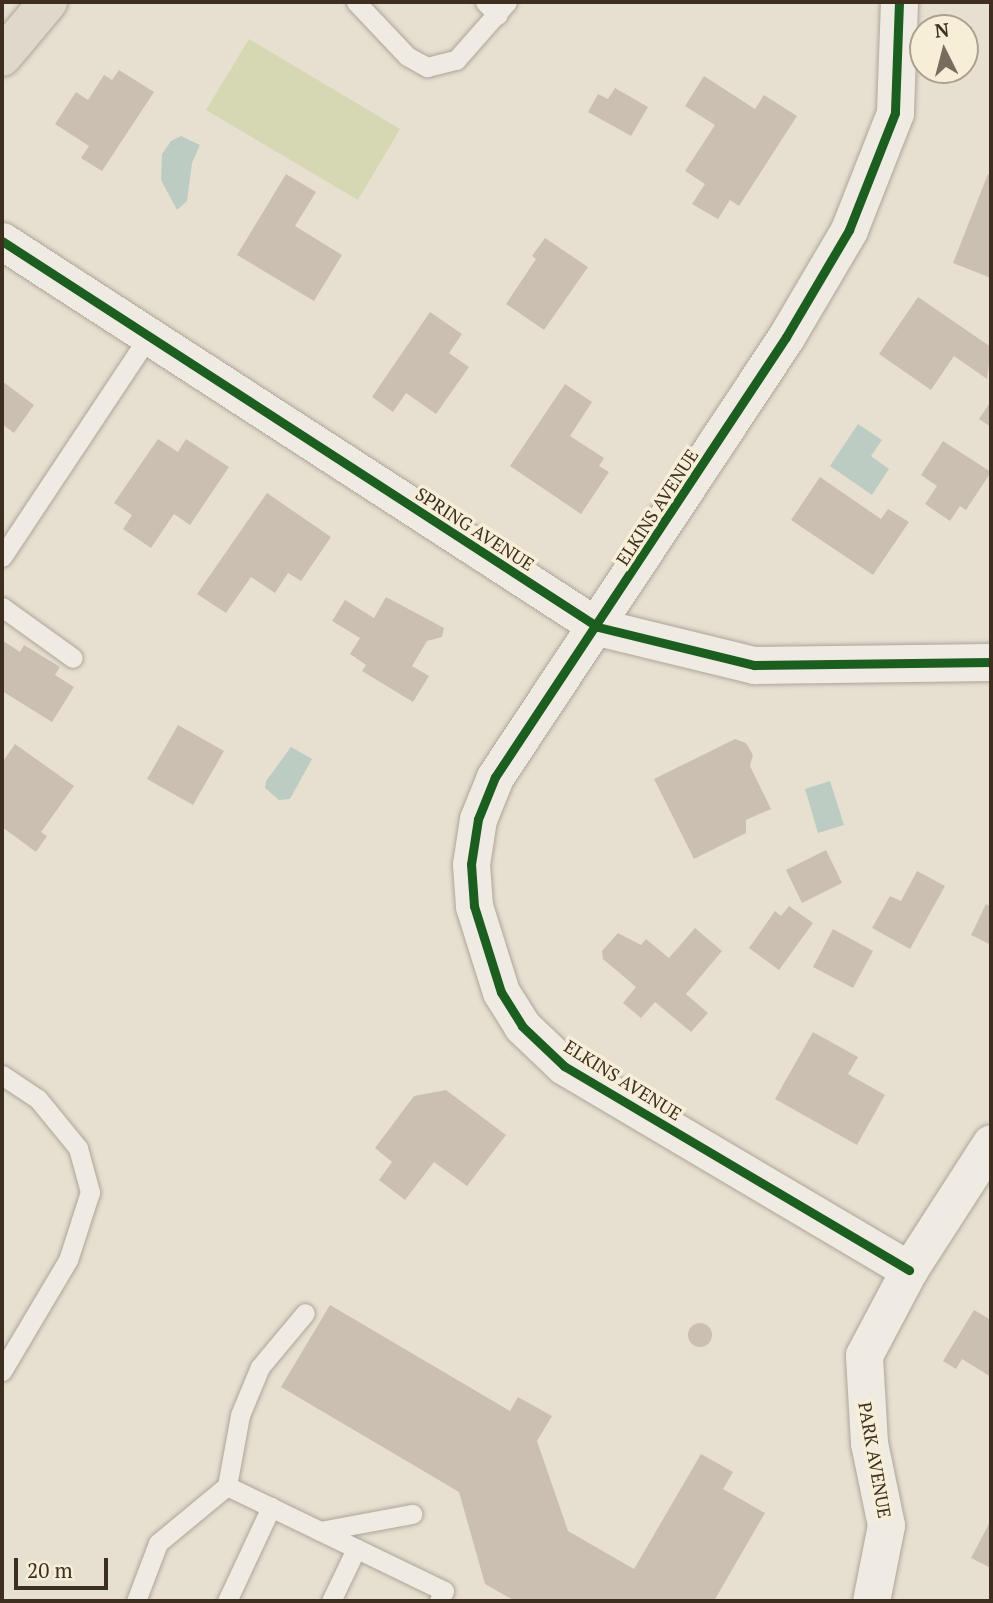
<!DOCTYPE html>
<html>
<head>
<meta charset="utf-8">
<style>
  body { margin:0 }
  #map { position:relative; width:993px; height:1603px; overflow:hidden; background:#e7e0d1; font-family:"PT Serif",serif }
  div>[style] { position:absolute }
  .green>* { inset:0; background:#d6d7b3 }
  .water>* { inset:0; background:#bcccc2 }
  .building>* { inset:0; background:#cbbfb2 }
  .round { border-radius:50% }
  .roads { filter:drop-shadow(0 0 2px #ada599) drop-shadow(0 0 2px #ada599) }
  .service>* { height:19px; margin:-9.5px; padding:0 9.5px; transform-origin:9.5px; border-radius:9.5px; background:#efebe3 }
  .minor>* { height:37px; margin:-18.5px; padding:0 18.5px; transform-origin:18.5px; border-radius:18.5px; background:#efebe3 }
  .trunk>* { height:38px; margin:-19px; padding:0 19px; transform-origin:19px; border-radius:19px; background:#e0d9cb }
  .cycleway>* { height:9px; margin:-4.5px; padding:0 4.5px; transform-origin:4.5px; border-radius:4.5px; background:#1b5e20 }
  span { translate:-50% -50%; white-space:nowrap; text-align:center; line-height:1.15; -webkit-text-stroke:7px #f7eed8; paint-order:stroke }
  .street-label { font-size:18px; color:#3d2e20 }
  .frame { position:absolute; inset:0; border:4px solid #3d2e20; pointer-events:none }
  .north { position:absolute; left:909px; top:14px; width:70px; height:70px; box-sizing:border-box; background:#f7eed8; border:2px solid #ada18e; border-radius:50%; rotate:354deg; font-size:19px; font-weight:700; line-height:28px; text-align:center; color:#3d2e20 }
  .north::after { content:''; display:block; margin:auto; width:24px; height:32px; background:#786c5e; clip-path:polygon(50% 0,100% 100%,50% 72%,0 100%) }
  .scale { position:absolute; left:14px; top:1558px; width:94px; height:32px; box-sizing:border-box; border:4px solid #3d2e20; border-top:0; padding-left:9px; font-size:21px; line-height:24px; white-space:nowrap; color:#3d2e20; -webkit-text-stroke:5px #f7eed8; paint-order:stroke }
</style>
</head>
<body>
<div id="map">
  <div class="green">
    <i style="clip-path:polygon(249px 39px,400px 129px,358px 200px,206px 110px)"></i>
  </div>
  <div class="water">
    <i style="clip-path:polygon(181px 136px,200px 145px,192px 163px,187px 201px,177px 210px,161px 180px,162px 154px,171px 141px)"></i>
    <i style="clip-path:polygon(858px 424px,882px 440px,871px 456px,889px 469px,872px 495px,830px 466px)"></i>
    <i style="clip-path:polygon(291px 747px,312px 759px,290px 799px,279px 800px,265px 788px,266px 781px)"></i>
    <i style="clip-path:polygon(830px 781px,844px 825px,818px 833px,805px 789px)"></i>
  </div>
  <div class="building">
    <i style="clip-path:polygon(119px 70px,154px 92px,102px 171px,81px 158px,89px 146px,55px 124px,76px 92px,88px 100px,104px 75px,112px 80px)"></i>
    <i style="clip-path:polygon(704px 76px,755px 109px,764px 95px,797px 116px,739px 206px,730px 200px,718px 219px,692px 204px,705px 184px,685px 171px,715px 125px,685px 106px)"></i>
    <i style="clip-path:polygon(615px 88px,648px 107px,631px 136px,588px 112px,598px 94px,608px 99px)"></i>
    <i style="clip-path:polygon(286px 174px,316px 192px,295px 226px,342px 255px,314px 301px,237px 255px)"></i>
    <i style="clip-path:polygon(988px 174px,991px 175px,991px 278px,953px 263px)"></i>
    <i style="clip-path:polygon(545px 238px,588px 267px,544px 330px,506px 304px,536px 259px,532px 256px)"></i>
    <i style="clip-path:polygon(918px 297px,991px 347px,987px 379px,954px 356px,931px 390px,879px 354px)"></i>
    <i style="clip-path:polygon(430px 312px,462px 334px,449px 353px,469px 367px,436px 414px,406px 393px,393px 412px,372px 397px)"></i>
    <i style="clip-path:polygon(2px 381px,34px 405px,14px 433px,2px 424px)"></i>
    <i style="clip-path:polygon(565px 384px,592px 402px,570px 436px,604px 458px,599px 466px,609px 472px,581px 514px,510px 466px)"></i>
    <i style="clip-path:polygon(991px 401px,991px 427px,979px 419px)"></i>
    <i style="clip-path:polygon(158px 439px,178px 452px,186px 439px,229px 467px,190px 525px,174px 514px,151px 548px,123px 529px,132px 515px,114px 503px)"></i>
    <i style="clip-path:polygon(943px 441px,991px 472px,966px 510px,960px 506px,950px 521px,925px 504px,937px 486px,921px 475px)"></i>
    <i style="clip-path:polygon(820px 477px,881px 519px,888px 509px,909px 522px,873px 575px,791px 520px)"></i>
    <i style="clip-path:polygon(267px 493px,331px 537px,301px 581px,288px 573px,275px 593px,251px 577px,226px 613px,197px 594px)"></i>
    <i style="clip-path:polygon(386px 597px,444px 628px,442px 637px,427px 641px,412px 666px,429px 676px,413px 702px,362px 671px,366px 665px,350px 654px,360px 638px,332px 621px,345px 600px,374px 618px)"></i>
    <i style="clip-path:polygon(2px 640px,20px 652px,24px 645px,60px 667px,55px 675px,74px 687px,52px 722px,2px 691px)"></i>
    <i style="clip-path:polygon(178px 725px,224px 751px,193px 805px,147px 779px)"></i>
    <i style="clip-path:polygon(735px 739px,746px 743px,753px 755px,750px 766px,771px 809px,746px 820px,746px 833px,694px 859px,654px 779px)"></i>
    <i style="clip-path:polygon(15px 744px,74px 786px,41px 832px,47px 836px,36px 852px,2px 827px,2px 763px)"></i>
    <i style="clip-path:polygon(826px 850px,842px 883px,802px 903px,786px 870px)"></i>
    <i style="clip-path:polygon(917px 871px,945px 886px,910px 949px,872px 928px,890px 896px,901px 901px)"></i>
    <i style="clip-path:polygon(986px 904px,991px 907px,991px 945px,971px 935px)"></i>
    <i style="clip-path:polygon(789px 906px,813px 923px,779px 970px,749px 948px,775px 911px,781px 916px)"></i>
    <i style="clip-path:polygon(695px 928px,722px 951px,686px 994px,708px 1013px,691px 1032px,655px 1002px,641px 1018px,623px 1003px,636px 987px,603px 959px,602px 951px,618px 933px,641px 945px,646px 939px,669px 958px)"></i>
    <i style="clip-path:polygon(833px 929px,873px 951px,853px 988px,813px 967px)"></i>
    <i style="clip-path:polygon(813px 1032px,858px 1057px,848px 1074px,885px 1095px,857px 1145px,775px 1099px)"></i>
    <i style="clip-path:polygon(446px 1090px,506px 1135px,467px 1186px,434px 1162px,405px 1200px,379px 1180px,392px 1162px,375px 1148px,414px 1096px)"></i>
    <i style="clip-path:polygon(330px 1305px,510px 1411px,518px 1397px,552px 1416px,537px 1441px,568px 1531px,634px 1569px,701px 1454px,733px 1472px,723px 1489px,765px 1513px,714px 1601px,515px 1601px,485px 1584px,459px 1492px,281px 1387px)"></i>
    <i style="clip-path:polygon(974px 1310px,991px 1320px,991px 1377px,962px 1359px,956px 1369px,943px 1361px)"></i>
    <i class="round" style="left:688px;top:1323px;width:24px;height:24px"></i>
    <i style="clip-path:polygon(991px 1520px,991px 1568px,971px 1558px)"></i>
  </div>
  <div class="roads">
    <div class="service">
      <i style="left:356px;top:2px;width:74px;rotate:46.6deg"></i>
      <i style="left:407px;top:56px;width:23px;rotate:29deg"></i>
      <i style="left:427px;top:67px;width:30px;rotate:-14deg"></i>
      <i style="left:456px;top:60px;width:77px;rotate:-48.7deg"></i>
      <i style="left:485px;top:2px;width:18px;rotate:45deg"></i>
      <i style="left:2px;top:557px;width:265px;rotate:-56.4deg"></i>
      <i style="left:2px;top:607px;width:87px;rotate:35.7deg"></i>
      <i style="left:2px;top:1075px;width:43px;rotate:33.7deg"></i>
      <i style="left:38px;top:1099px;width:63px;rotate:50.8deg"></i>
      <i style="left:78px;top:1148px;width:46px;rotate:74.7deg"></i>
      <i style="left:90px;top:1192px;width:71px;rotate:107.9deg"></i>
      <i style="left:68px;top:1260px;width:129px;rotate:120.7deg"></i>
      <i style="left:227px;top:1486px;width:241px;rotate:25.8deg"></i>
      <i style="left:444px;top:1591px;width:11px;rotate:117deg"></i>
      <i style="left:320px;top:1531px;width:94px;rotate:-10.5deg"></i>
      <i style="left:136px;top:1601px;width:62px;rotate:-69.2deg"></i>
      <i style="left:158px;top:1543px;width:89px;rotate:-39.6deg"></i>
      <i style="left:227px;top:1486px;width:72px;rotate:-79.6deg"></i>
      <i style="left:240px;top:1415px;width:52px;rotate:-67.4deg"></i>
      <i style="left:260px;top:1367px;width:70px;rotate:-50.2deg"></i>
      <i style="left:227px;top:1601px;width:104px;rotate:-64.9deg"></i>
      <i style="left:331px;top:1601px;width:58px;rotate:-64.3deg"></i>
    </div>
    <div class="minor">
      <i style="left:899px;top:2px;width:111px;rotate:92.1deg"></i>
      <i style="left:895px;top:113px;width:126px;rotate:111.5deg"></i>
      <i style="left:849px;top:230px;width:124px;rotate:120.5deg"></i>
      <i style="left:786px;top:337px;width:528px;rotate:123.48deg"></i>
      <i style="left:495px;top:777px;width:45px;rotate:112deg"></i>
      <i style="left:478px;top:819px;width:46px;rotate:98.8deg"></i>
      <i style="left:471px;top:864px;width:42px;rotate:85.9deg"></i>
      <i style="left:474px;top:906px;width:90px;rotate:72.6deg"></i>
      <i style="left:501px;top:992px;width:40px;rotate:58deg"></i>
      <i style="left:522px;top:1026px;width:58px;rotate:43.6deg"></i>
      <i style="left:564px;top:1066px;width:401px;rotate:30.6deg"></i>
      <i style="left:2px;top:241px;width:710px;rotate:32.93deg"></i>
      <i style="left:598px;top:627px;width:161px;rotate:13.7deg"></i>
      <i style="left:754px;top:665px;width:237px;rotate:-0.7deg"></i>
      <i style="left:871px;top:1601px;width:77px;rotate:-78.8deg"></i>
      <i style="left:886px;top:1525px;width:84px;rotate:-101.7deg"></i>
      <i style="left:869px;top:1443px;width:88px;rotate:-93.3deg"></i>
      <i style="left:864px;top:1355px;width:96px;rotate:-62.1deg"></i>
      <i style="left:909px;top:1270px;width:151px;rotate:-57.2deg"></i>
    </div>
    <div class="trunk">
      <i style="left:2px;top:57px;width:72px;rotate:-50.1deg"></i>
    </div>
  </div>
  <div class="cycleway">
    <i style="left:899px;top:2px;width:111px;rotate:92.1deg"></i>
    <i style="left:895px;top:113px;width:126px;rotate:111.5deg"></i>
    <i style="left:849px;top:230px;width:124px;rotate:120.5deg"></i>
    <i style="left:786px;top:337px;width:528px;rotate:123.48deg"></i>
    <i style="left:495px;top:777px;width:45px;rotate:112deg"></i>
    <i style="left:478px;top:819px;width:46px;rotate:98.8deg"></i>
    <i style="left:471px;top:864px;width:42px;rotate:85.9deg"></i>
    <i style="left:474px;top:906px;width:90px;rotate:72.6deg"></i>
    <i style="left:501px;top:992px;width:40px;rotate:58deg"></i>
    <i style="left:522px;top:1026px;width:58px;rotate:43.6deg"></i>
    <i style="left:564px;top:1066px;width:401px;rotate:30.6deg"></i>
    <i style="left:2px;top:241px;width:710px;rotate:32.93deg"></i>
    <i style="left:598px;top:627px;width:161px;rotate:13.7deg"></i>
    <i style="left:754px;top:665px;width:237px;rotate:-0.7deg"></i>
  </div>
  <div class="street-label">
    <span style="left:657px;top:507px;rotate:-57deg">ELKINS AVENUE</span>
    <span style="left:475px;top:529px;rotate:33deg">SPRING AVENUE</span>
    <span style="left:623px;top:1080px;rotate:32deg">ELKINS AVENUE</span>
    <span style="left:875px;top:1460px;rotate:80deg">PARK AVENUE</span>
  </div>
  <div class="frame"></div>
  <div class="north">N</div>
  <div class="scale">20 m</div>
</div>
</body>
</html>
